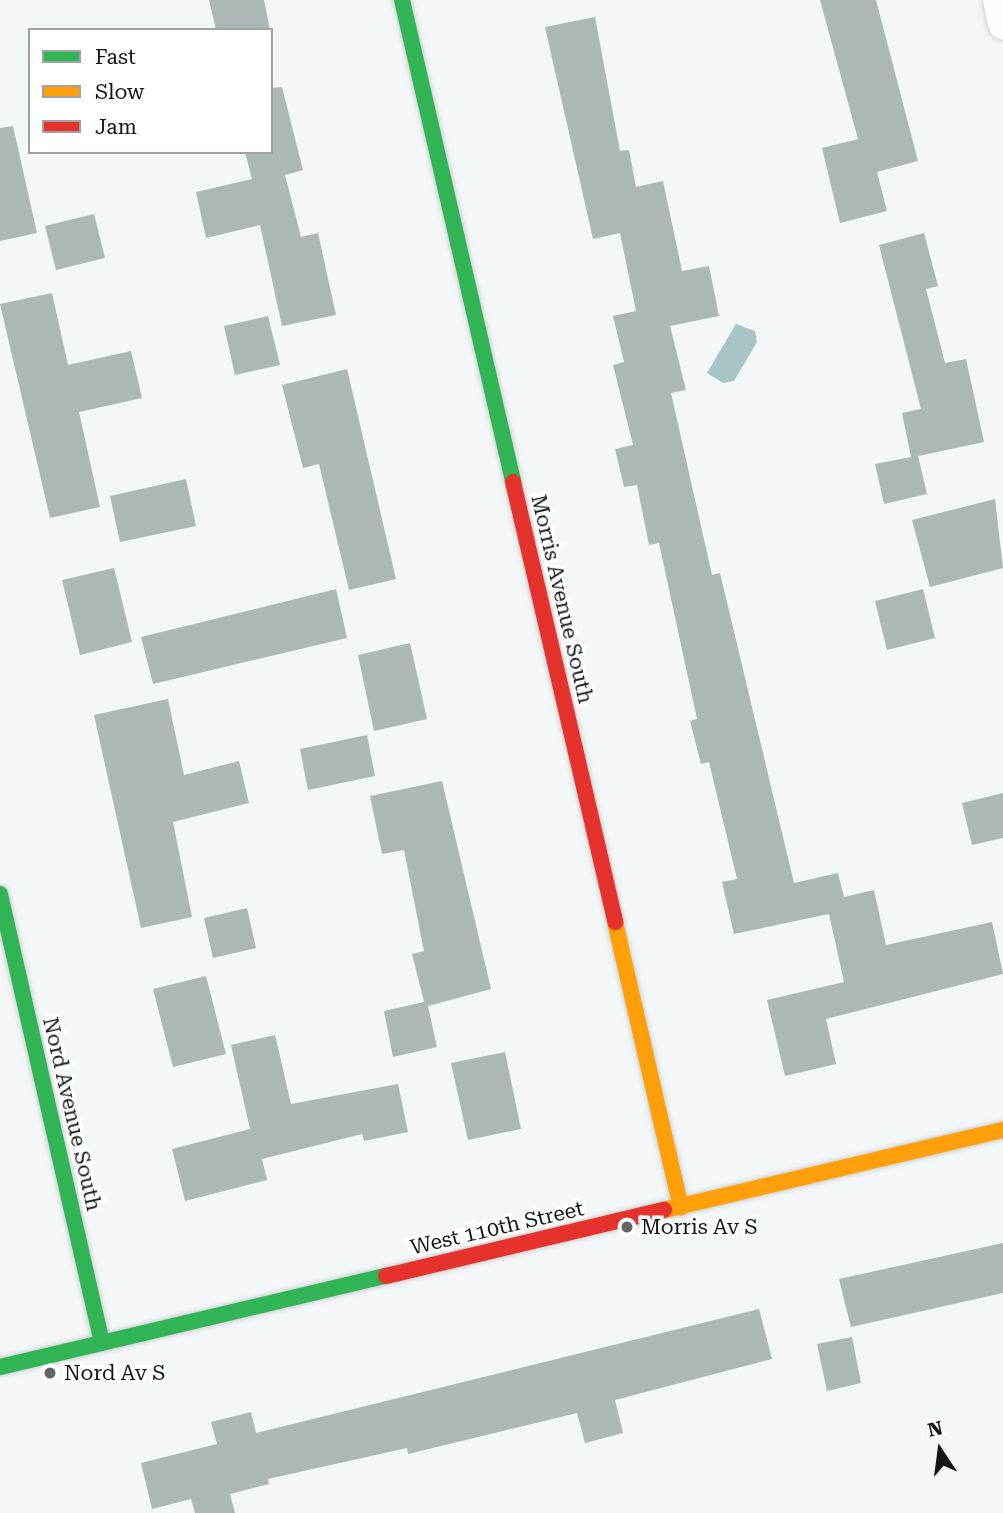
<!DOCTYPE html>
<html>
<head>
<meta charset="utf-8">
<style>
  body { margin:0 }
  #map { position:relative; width:1003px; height:1513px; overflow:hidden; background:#f3f7f7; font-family:"Roboto Serif",serif }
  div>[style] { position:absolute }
  .water>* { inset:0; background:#a8c4c5 }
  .building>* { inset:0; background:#aeb7b7 }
  .roads { filter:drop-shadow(0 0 2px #ced1d1) drop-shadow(0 0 2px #ced1d1) }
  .street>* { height:30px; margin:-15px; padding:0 15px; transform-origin:15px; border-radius:15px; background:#fdfefe }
  .fast>* { height:16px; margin:-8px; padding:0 8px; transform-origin:8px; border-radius:8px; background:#30b455 }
  .slow>* { height:16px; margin:-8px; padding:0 8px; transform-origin:8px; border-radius:8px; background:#ff9f0a }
  .jam>* { height:16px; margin:-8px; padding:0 8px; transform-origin:8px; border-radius:8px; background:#e5322d }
  .dots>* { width:19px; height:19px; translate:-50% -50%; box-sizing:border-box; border:4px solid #fff; border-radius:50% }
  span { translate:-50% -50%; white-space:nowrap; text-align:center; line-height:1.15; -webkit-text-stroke:7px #fff; paint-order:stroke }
  .street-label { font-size:21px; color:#131616 }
  .poi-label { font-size:21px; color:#131616 }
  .left { translate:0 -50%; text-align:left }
  .legend { position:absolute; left:28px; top:28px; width:245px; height:126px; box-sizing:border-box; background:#fff; border:2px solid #a1a2a2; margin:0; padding:9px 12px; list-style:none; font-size:21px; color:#131616 }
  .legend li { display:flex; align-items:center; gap:14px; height:35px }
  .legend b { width:35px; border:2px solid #a1a2a2 }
  .north { position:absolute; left:905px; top:1415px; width:70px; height:70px; -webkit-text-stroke:5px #fff; paint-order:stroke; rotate:347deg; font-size:19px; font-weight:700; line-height:28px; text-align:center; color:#131616 }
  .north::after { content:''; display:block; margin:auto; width:24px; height:32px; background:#131616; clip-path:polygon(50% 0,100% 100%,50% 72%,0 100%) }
</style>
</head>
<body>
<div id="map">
  <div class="water">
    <i style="clip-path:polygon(736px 324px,755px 331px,757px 342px,734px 381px,723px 383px,707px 373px)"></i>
  </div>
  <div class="building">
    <i style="clip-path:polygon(209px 0,264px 0,270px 30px,216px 30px)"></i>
    <i style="clip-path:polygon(820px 0,876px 0,918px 161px,877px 172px,887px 211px,840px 223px,822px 148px,858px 139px)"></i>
    <i style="clip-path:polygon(595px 17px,620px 151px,629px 150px,636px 187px,663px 181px,682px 271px,709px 266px,719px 316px,670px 326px,686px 390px,671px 393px,712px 575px,720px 573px,794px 883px,838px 873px,844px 897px,874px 890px,886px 945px,992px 922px,1003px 974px,826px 1019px,836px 1064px,785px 1076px,767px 1000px,844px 982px,829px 914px,734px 934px,722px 882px,737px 879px,709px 762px,701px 764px,690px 721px,697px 719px,659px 543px,649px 545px,637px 485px,624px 487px,615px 449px,633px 445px,613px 365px,624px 362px,613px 316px,636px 311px,620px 233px,593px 239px,545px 27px)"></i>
    <i style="clip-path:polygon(282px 87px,303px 170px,285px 175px,301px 237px,318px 233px,336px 315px,282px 326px,260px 225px,206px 238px,196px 192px,252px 179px,245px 152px,271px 152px,271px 88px)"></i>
    <i style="clip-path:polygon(13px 126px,37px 233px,0 241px,0 128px)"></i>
    <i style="clip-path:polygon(94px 214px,105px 258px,56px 270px,45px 226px)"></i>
    <i style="clip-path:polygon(924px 233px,938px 286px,926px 289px,945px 363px,966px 359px,984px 442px,918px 456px,927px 494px,884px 504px,875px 464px,911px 457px,902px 413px,921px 409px,879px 245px)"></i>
    <i style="clip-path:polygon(52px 293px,68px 365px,131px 351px,142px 398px,79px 412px,100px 507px,50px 518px,0 304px)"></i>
    <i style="clip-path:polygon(268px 316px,280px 365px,235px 375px,224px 326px)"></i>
    <i style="clip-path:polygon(347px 369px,396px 579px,349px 590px,319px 464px,303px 468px,282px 385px)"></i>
    <i style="clip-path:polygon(186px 479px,196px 526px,120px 542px,110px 496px)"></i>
    <i style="clip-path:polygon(995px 499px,1003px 568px,930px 587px,912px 520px)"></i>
    <i style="clip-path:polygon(114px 568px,132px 642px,80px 655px,62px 580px)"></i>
    <i style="clip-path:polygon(336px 589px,347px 638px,153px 684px,141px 637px)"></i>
    <i style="clip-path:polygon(923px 589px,935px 638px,887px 650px,875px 601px)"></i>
    <i style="clip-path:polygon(410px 643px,427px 719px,374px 731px,358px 655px)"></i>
    <i style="clip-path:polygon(168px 699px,184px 775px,239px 761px,249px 803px,173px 822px,192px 917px,141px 928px,94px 715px)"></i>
    <i style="clip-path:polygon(367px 735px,375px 776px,308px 790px,300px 749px)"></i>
    <i style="clip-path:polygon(442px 781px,491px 989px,428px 1006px,437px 1047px,393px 1057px,384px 1011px,424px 1002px,412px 954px,424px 951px,404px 850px,382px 854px,370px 796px)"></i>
    <i style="clip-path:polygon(1003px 793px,1003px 838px,972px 845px,962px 803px)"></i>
    <i style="clip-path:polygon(247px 908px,256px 948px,213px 958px,204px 918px)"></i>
    <i style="clip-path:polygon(206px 976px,226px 1054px,173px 1067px,153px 989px)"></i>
    <i style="clip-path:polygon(275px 1035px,291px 1104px,398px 1084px,408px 1132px,364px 1141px,362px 1134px,262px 1159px,267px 1180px,185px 1201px,172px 1149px,250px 1129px,231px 1045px)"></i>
    <i style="clip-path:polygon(505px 1052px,521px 1129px,468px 1140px,451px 1063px)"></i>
    <i style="clip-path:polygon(1003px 1243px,1003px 1293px,851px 1327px,839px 1279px)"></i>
    <i style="clip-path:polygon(759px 1309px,772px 1359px,615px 1400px,623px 1433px,585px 1443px,577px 1413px,408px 1454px,407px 1448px,268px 1479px,269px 1484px,230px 1494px,235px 1513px,195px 1513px,191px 1499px,152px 1509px,141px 1463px,217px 1444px,211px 1422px,251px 1412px,256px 1433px)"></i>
    <i style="clip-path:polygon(852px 1337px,861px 1383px,827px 1391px,817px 1344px)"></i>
  </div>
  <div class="roads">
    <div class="street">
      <i style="left:998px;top:0;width:25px;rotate:78deg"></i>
    </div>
    <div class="fast">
      <i style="left:402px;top:0;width:495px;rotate:77deg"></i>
      <i style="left:0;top:894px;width:459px;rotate:77.2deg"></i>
      <i style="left:0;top:1367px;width:397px;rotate:-13.3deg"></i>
    </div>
    <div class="slow">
      <i style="left:615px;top:922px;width:293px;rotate:77deg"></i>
      <i style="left:664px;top:1210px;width:348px;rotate:-13.3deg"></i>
    </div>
    <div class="jam">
      <i style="left:513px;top:482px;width:452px;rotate:76.9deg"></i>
      <i style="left:386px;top:1276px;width:286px;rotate:-13.4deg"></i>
    </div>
  </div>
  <div class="dots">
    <i style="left:627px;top:1227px;background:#616565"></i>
    <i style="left:50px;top:1373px;background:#616565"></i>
  </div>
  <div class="street-label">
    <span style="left:562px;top:599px;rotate:77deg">Morris Avenue South</span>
    <span style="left:72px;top:1114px;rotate:77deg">Nord Avenue South</span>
    <span style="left:497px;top:1228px;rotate:-13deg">West 110th Street</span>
  </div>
  <div class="poi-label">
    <span class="left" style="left:641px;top:1227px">Morris Av S</span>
    <span class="left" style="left:64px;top:1373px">Nord Av S</span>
  </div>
  <ul class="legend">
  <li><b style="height:9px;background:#30b455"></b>Fast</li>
  <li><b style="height:9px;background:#ff9f0a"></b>Slow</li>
  <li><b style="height:9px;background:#e5322d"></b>Jam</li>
  </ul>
  <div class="north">N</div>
</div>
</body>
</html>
